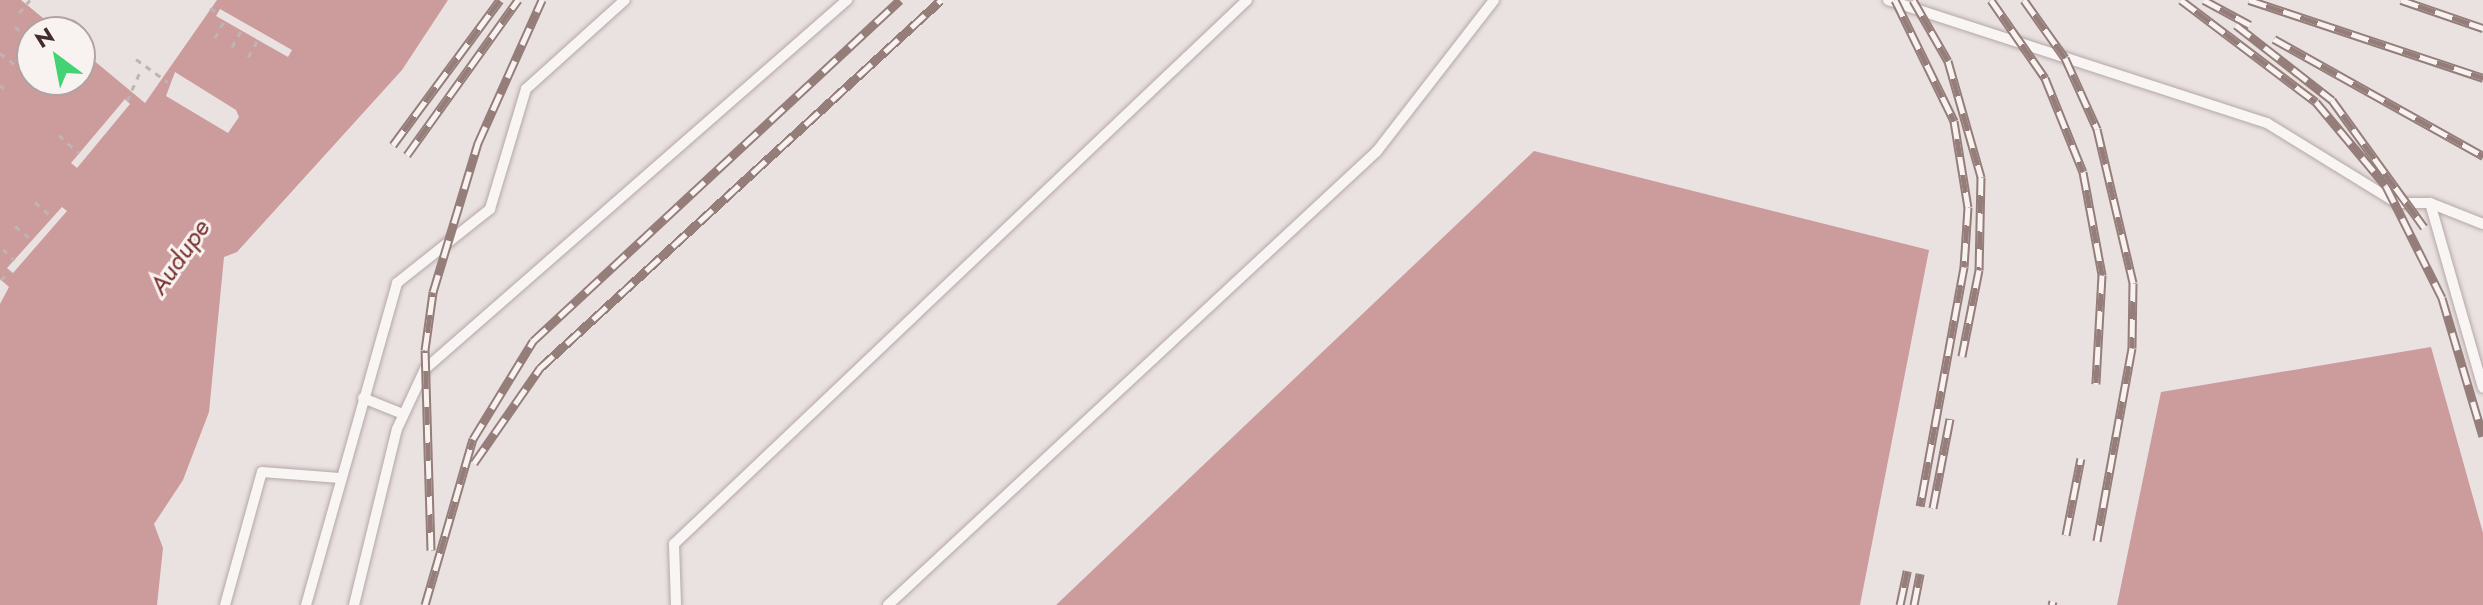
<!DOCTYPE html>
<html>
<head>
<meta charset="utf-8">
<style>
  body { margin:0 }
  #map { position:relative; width:2483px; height:605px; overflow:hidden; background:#eae2e1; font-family:Jost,sans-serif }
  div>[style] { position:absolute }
  .water>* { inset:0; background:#cc9b9c }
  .pier>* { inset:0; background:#eae2e1 }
  .path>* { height:3px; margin-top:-1.5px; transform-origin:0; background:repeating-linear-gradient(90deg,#beb5b3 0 6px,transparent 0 12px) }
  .roads { filter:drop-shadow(0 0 2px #b5a8a6) drop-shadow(0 0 2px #b5a8a6) }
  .service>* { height:10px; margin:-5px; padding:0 5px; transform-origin:5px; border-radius:5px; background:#f8f5f4 }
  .rail>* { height:9px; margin-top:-4.5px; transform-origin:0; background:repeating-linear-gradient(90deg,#f8f2f1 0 18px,#957d7a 0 36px); box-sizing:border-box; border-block:2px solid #957d7a }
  span { translate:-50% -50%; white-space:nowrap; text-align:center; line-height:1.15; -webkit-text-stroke:6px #f8f2f1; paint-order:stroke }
  .water-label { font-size:26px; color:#793331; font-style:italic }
  .north { position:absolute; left:16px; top:16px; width:80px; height:80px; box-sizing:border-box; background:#f8f2f1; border:2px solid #b0a3a1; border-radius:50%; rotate:328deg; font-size:22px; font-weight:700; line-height:32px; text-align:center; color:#432c29 }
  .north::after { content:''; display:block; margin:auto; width:28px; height:36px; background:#43d372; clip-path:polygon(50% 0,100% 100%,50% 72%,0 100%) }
</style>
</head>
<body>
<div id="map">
  <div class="water">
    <i style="clip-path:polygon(0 0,21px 0,60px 32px,32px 32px,32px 80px,80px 80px,80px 49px,145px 103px,217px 0,448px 0,402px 70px,237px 252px,224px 257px,209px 412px,183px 480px,154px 524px,163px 548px,157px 605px,0 605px,0 304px,9px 287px,0 279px)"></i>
    <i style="clip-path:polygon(1534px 151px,1929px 250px,1860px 605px,1056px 605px)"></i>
    <i style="clip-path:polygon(2431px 347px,2483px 533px,2483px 605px,2117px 605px,2161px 392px)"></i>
  </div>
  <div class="pier">
    <i style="clip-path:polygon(220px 9px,292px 50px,288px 57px,216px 16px)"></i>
    <i style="clip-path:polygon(175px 72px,236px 110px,239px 117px,228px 133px,166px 96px)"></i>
    <i style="clip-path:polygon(125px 99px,130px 104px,77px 168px,71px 163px)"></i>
    <i style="clip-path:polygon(62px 207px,67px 211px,13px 273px,7px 268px)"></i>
  </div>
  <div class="path">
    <i style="left:210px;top:8px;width:9px;rotate:32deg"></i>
    <i style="left:19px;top:13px;width:17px;rotate:-50deg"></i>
    <i style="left:15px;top:27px;width:21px;rotate:37deg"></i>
    <i style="left:215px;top:38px;width:19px;rotate:-62deg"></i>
    <i style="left:232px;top:47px;width:18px;rotate:-61deg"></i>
    <i style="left:0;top:53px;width:23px;rotate:38deg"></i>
    <i style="left:248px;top:57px;width:20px;rotate:-60deg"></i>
    <i style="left:136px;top:59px;width:39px;rotate:36deg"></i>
    <i style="left:0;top:85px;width:5px;rotate:37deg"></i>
    <i style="left:127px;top:101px;width:30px;rotate:-66deg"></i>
    <i style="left:59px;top:135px;width:27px;rotate:42deg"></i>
    <i style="left:35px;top:202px;width:23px;rotate:41deg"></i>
    <i style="left:15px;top:226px;width:22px;rotate:39deg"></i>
    <i style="left:3px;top:249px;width:16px;rotate:45deg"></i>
    <i style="left:1px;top:280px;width:13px;rotate:-45deg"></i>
  </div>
  <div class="roads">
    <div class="service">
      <i style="left:1888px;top:0;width:398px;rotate:18deg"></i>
      <i style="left:2267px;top:123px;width:153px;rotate:31.6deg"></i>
      <i style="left:2397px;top:203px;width:33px"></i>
      <i style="left:2430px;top:203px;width:57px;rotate:21.6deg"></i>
      <i style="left:2430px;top:203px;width:192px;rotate:74deg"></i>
      <i style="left:363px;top:398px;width:43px;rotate:21.8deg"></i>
      <i style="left:225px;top:605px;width:138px;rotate:-74.5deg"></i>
      <i style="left:262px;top:472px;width:78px;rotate:4.4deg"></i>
      <i style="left:306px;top:605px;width:335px;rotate:-74.2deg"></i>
      <i style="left:397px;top:283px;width:119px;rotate:-38.5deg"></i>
      <i style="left:490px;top:209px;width:125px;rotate:-73.3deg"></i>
      <i style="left:526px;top:89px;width:133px;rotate:-42deg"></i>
      <i style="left:354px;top:605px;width:181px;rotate:-76.3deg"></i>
      <i style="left:397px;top:429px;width:66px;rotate:-65deg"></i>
      <i style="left:425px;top:369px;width:561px;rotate:-41.17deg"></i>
      <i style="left:676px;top:605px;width:61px;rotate:-91.9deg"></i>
      <i style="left:674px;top:544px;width:790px;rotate:-43.51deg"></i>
      <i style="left:888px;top:605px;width:667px;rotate:-42.87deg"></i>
      <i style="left:1377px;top:151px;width:191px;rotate:-52.2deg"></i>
    </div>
  </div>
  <div class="rail">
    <i style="left:1895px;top:0;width:135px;rotate:64deg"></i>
    <i style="left:1954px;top:121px;width:87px;rotate:80.8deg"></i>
    <i style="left:1968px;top:207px;width:60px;rotate:93.8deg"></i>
    <i style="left:1964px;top:267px;width:243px;rotate:100.4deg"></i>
    <i style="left:1913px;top:0;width:70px;rotate:60.2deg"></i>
    <i style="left:1948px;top:61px;width:121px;rotate:74.1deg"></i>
    <i style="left:1981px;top:177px;width:93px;rotate:91.2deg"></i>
    <i style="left:1979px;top:270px;width:88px;rotate:101.2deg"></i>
    <i style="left:1991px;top:0;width:95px;rotate:55.3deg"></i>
    <i style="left:2045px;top:78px;width:101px;rotate:68deg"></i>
    <i style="left:2083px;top:172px;width:105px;rotate:79.5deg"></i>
    <i style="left:2102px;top:275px;width:109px;rotate:93.2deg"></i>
    <i style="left:2024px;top:0;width:71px;rotate:54.7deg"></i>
    <i style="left:2065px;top:58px;width:78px;rotate:65.7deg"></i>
    <i style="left:2097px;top:129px;width:158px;rotate:76.8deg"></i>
    <i style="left:2133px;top:283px;width:65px;rotate:90.9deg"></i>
    <i style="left:2132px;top:348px;width:196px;rotate:100.3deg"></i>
    <i style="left:2181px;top:0;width:169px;rotate:37.1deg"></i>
    <i style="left:2316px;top:102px;width:109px;rotate:50.2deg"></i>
    <i style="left:2386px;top:186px;width:125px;rotate:63.4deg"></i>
    <i style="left:2442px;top:298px;width:144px;rotate:73.5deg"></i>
    <i style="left:2204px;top:0;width:52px;rotate:28.5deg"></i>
    <i style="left:2249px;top:0;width:247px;rotate:18.4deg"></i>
    <i style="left:2401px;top:0;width:87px;rotate:18.9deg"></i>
    <i style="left:2236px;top:25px;width:122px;rotate:38deg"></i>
    <i style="left:2332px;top:100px;width:157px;rotate:54.1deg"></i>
    <i style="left:2274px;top:39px;width:240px;rotate:29.2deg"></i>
    <i style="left:393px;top:145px;width:180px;rotate:-53.6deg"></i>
    <i style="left:407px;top:155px;width:191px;rotate:-54.4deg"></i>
    <i style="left:474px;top:463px;width:116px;rotate:-55.2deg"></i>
    <i style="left:540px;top:368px;width:544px;rotate:-42.54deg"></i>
    <i style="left:1933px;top:508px;width:91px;rotate:-79.2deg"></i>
    <i style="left:2066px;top:535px;width:78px;rotate:-79deg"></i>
    <i style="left:431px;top:550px;width:200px;rotate:-91.7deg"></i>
    <i style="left:425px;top:350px;width:59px;rotate:-82.1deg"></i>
    <i style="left:433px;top:292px;width:156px;rotate:-73.2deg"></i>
    <i style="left:478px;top:143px;width:157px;rotate:-65.9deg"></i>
    <i style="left:425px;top:605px;width:173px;rotate:-73.9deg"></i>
    <i style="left:473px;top:439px;width:115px;rotate:-58.5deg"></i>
    <i style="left:533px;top:341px;width:501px;rotate:-42.9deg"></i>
    <i style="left:1900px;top:605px;width:35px;rotate:-78deg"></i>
    <i style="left:1914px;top:605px;width:32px;rotate:-79deg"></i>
    <i style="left:2052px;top:605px;width:4px;rotate:-76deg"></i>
  </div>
  <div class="water-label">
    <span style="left:180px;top:257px;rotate:-55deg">Audupe</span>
  </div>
  <div class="north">N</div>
</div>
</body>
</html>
